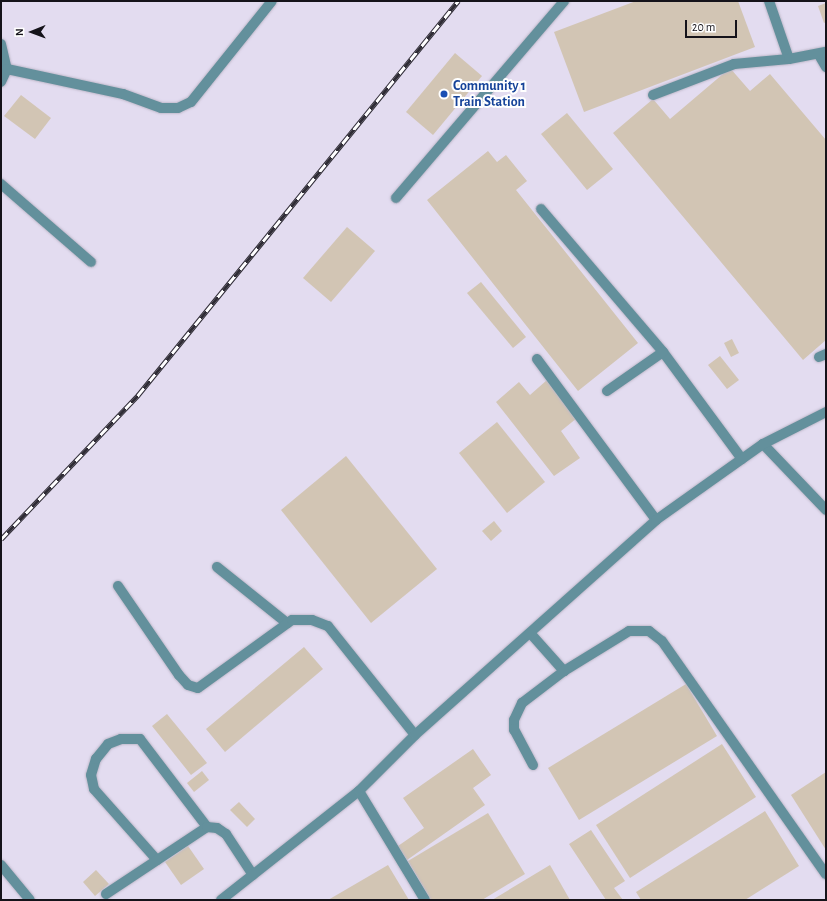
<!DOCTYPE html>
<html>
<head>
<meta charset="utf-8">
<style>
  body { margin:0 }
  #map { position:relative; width:827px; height:901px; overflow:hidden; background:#e3dcf0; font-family:"Alegreya Sans",sans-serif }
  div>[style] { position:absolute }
  .building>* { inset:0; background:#d2c5b4 }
  .roads { filter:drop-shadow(0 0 1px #beb8c9) drop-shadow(0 0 1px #beb8c9) }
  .minor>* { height:10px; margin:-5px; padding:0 5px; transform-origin:5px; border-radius:5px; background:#63909c }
  .rail>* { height:4.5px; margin-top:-2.25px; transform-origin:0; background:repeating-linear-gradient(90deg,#fff 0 9px,#2f2c35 0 18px); box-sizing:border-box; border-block:1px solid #2f2c35 }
  .dots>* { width:11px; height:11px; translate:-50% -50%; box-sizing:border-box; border:2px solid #fff; border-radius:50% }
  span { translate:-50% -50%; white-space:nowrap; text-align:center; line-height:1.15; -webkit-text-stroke:4px #fff; paint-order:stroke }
  .transit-label { font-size:14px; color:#164399; font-weight:700 }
  .left { translate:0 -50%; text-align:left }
  .frame { position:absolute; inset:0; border:2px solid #15131a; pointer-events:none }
  .north { position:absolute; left:12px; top:12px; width:40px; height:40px; -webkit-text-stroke:3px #fff; paint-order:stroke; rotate:269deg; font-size:11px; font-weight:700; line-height:16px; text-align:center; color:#15131a }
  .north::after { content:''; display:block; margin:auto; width:14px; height:18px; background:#15131a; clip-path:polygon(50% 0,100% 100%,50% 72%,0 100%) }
  .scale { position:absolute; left:685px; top:20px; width:52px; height:18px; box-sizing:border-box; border:2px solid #15131a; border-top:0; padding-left:5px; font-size:12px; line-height:14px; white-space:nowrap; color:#15131a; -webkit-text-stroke:3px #fff; paint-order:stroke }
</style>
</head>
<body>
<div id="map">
  <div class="building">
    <i style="clip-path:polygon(636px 1px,738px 1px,755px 47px,584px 112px,554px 32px)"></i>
    <i style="clip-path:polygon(826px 3px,826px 22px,824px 23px,818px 6px)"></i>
    <i style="clip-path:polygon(455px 53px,482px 76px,433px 135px,406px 112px)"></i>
    <i style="clip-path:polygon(730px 68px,750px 91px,770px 74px,826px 140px,826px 340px,803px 360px,613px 133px,653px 99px,670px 119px)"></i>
    <i style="clip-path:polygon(21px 95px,51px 118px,35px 139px,4px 116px)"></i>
    <i style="clip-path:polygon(567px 113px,613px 169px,587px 190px,541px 134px)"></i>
    <i style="clip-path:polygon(488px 151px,497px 162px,506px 155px,527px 181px,516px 190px,638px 343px,578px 391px,427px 200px)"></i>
    <i style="clip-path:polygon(347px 227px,375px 251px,331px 302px,303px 278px)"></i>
    <i style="clip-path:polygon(481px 282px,526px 337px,513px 348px,467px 293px)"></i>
    <i style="clip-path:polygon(732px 339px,739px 353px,731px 357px,724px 343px)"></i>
    <i style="clip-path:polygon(720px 356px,739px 380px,727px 389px,708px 365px)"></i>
    <i style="clip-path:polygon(547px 380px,577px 418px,561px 431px,580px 458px,554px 476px,496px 402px,519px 382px,530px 395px)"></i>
    <i style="clip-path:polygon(497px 422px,545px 482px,507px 513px,459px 453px)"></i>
    <i style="clip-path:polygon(346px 456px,437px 569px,371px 623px,281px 510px)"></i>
    <i style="clip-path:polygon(494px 521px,502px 531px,491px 541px,482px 531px)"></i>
    <i style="clip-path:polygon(304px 647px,323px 669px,225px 752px,206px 729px)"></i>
    <i style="clip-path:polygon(686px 684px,717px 736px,579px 820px,548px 768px)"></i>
    <i style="clip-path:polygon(167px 714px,207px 763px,191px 775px,152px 726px)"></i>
    <i style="clip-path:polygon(722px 744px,756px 797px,630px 878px,596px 825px)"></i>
    <i style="clip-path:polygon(473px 749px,491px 775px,473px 788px,485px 805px,407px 860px,398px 846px,424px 828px,403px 798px)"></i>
    <i style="clip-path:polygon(202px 771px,209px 780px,194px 792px,187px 783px)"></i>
    <i style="clip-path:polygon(826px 772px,826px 850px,791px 795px)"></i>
    <i style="clip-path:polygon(239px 802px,255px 819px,247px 827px,230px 810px)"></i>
    <i style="clip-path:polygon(765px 811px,799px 866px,745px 900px,641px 900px,636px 892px)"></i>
    <i style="clip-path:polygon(488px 813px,525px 874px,482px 900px,431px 900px,408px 861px)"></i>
    <i style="clip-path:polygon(591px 830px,625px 881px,614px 888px,623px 900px,606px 900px,569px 844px)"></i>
    <i style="clip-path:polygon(188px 846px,204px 869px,181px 885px,165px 862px)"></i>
    <i style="clip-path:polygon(388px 865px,409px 900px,328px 900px)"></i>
    <i style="clip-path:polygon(550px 865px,570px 900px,492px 900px)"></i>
    <i style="clip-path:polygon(96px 870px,109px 884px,95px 896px,83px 882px)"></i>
  </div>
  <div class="roads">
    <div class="minor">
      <i style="left:769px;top:1px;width:61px;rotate:71deg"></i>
      <i style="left:1px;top:44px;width:26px;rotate:77deg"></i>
      <i style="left:7px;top:69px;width:14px;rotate:115deg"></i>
      <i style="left:819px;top:55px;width:14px;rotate:60deg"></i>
      <i style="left:7px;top:69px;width:119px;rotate:12.2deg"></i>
      <i style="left:123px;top:94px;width:40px;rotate:20.2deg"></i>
      <i style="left:161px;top:108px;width:17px"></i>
      <i style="left:178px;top:108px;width:14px;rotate:-25deg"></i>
      <i style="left:191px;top:102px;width:129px;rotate:-51.3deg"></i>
      <i style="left:653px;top:95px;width:87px;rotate:-20.9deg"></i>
      <i style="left:734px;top:64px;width:55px;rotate:-5.2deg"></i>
      <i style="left:789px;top:59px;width:38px;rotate:-11deg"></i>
      <i style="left:1px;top:184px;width:119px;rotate:40.9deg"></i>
      <i style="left:396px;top:198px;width:259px;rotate:-49.5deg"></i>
      <i style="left:541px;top:209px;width:188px;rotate:49.5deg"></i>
      <i style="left:663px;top:352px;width:133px;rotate:53.6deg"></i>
      <i style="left:819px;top:357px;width:8px;rotate:-23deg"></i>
      <i style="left:537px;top:359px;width:200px;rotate:53.5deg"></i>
      <i style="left:607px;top:391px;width:68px;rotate:-34.9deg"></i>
      <i style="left:763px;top:444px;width:91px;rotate:46.3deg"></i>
      <i style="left:217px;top:567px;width:90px;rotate:38.7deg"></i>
      <i style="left:118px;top:586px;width:108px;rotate:55.6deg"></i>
      <i style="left:179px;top:675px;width:13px;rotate:48deg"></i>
      <i style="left:188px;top:685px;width:10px;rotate:17deg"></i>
      <i style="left:198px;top:688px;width:116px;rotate:-35.9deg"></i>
      <i style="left:292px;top:620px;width:20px"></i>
      <i style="left:312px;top:620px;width:17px;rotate:21deg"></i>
      <i style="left:328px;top:626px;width:139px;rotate:51.4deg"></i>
      <i style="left:531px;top:634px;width:50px;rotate:48.3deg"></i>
      <i style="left:564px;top:671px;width:76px;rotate:-31.6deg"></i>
      <i style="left:629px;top:631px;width:20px"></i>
      <i style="left:649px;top:631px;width:16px;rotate:38deg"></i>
      <i style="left:662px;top:641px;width:285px;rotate:54.9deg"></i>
      <i style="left:533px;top:765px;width:40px;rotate:-118deg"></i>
      <i style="left:514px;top:730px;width:10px;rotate:-90deg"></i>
      <i style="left:514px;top:720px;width:19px;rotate:-65deg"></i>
      <i style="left:522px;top:703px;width:53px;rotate:-37.3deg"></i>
      <i style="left:359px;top:791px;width:127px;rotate:58.8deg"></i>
      <i style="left:157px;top:860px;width:95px;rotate:-131.6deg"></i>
      <i style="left:94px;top:789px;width:14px;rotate:-102deg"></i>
      <i style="left:91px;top:775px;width:17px;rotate:-73deg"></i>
      <i style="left:96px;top:759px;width:19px;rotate:-51deg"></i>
      <i style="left:108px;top:744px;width:14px;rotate:-21deg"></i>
      <i style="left:121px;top:739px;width:19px"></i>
      <i style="left:140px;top:739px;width:111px;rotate:52.7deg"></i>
      <i style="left:1px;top:865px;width:45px;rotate:50.4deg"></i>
      <i style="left:106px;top:894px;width:121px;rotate:-33.6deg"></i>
      <i style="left:207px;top:827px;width:10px;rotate:6deg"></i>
      <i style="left:217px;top:828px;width:11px;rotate:34deg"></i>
      <i style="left:226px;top:834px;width:49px;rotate:56.6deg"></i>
      <i style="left:221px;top:900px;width:176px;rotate:-38.3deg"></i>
      <i style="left:359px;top:791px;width:79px;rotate:-45deg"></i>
      <i style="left:415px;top:735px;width:323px;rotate:-41.7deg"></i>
      <i style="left:656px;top:520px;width:131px;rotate:-35.4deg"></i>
      <i style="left:763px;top:444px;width:71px;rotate:-26.9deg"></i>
    </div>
  </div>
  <div class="rail">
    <i style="left:1px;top:539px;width:199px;rotate:-46.4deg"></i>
    <i style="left:138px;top:395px;width:508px;rotate:-50.92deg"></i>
  </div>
  <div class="dots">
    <i style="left:444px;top:94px;background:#1a4fb4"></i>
  </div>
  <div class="transit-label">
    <span class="left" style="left:453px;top:94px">Community 1<br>Train Station</span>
  </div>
  <div class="frame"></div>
  <div class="north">N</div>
  <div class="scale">20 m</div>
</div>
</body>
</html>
